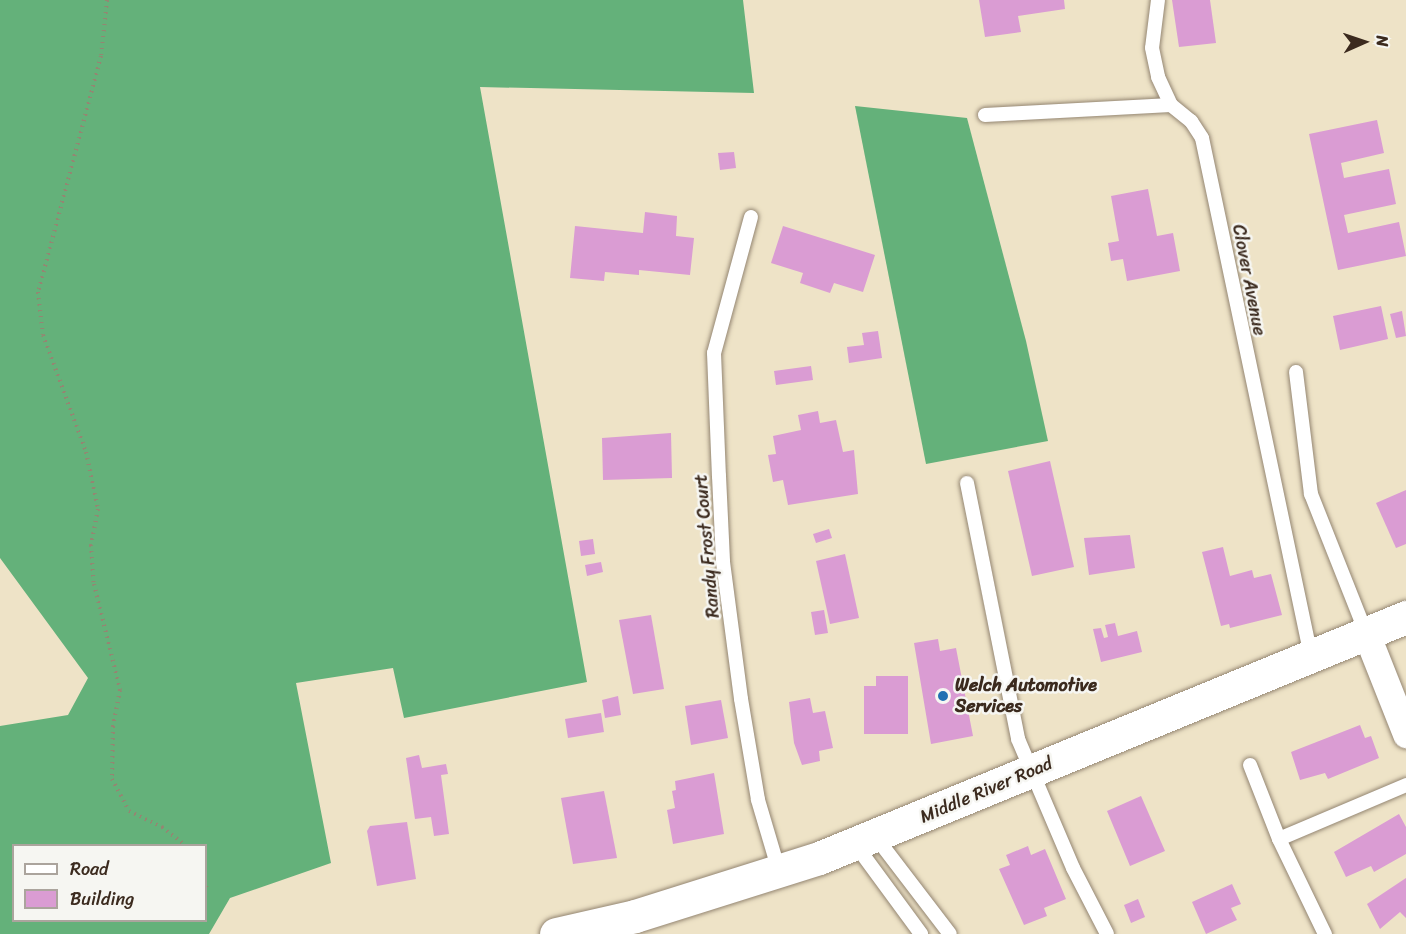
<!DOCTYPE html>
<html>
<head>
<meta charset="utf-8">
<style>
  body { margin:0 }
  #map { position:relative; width:1406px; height:934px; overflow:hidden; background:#eee3c7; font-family:Sriracha,sans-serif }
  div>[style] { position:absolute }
  .forest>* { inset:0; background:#64b17a }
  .building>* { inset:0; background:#da9cd3 }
  .path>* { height:4px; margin-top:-2px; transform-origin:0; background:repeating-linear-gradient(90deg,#948672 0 1.5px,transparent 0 6px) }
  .roads { filter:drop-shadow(0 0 2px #948672) drop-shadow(0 0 2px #948672) }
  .service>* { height:14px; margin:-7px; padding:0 7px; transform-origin:7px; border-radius:7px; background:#fff }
  .minor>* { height:27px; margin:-13.5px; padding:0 13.5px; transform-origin:13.5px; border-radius:13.5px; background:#fff }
  .tertiary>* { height:33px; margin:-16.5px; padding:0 16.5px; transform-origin:16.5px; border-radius:16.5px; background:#fff }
  .dots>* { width:16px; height:16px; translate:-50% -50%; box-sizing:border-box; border:3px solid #f6f6f2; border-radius:50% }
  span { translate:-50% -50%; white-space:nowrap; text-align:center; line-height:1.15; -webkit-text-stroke:5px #f6f6f2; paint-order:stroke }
  .street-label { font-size:18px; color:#3b2a1e }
  .poi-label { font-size:18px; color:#3b2a1e; font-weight:700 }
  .left { translate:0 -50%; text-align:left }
  .legend { position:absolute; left:12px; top:844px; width:195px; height:78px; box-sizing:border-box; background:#f6f6f2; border:2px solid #aba49d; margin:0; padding:8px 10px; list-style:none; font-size:18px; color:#3b2a1e }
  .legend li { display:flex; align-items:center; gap:12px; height:30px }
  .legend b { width:30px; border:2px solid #aba49d }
  .north { position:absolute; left:1334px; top:12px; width:60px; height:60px; -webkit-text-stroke:4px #f6f6f2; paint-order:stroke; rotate:87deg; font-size:16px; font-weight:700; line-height:24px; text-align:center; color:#3b2a1e }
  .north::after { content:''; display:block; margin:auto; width:21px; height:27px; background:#3b2a1e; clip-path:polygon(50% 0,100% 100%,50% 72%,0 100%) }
</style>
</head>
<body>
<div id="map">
  <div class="forest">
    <i style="clip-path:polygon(evenodd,0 0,743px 0,754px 93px,480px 87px,587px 682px,404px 718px,393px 668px,296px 683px,331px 863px,230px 898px,209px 934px,0 934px,0 726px,68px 715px,88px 678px,0 558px,0 0,14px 846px,206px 846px,206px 920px,14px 920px,14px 846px)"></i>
    <i style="clip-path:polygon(855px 106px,967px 118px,1026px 341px,1048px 441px,926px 464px)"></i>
  </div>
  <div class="building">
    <i style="clip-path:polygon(979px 0,1064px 0,1065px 9px,1018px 16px,1021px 32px,985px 37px)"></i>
    <i style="clip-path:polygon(1172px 0,1210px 0,1216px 43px,1179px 47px)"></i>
    <i style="clip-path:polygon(1377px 120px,1384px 153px,1341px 163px,1344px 178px,1389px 169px,1396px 204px,1344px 215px,1348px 233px,1399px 222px,1406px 256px,1338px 270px,1309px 134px)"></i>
    <i style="clip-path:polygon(734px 152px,736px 168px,720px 170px,718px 153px)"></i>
    <i style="clip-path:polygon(1148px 189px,1157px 236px,1173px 233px,1180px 271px,1127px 281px,1123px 259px,1111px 261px,1108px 243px,1119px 241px,1111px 196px)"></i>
    <i style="clip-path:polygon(645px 212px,677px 216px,676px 236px,694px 238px,690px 275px,639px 270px,639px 275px,605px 272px,604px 281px,570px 278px,575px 226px,643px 233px)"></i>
    <i style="clip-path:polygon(783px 226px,875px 255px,863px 292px,834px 283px,830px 293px,800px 283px,803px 273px,771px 263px)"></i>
    <i style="clip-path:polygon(1381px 306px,1388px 339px,1340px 350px,1333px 316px)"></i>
    <i style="clip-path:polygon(1402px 311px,1406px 336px,1396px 338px,1390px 314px)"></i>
    <i style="clip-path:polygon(878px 331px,882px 358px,849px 363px,847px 347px,864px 345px,862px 333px)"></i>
    <i style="clip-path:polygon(811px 366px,813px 380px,776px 385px,774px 371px)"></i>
    <i style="clip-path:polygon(818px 411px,820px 423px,836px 420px,843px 452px,854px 450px,858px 494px,788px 505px,783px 480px,773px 482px,768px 455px,776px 454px,773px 436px,801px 430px,798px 415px)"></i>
    <i style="clip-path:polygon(671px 433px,672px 478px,603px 480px,602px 438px)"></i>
    <i style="clip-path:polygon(1050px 461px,1074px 567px,1032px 576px,1008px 471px)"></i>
    <i style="clip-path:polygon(1406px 490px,1406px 544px,1396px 548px,1376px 503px)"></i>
    <i style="clip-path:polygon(829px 529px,832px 538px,816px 543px,813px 534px)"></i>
    <i style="clip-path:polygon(1130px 535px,1135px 568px,1089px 575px,1084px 538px)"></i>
    <i style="clip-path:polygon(593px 539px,595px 554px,581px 556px,579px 541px)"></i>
    <i style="clip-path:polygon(1223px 547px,1230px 576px,1252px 570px,1254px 578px,1271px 574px,1282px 615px,1230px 628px,1229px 624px,1221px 626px,1202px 552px)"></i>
    <i style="clip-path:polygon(845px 554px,859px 618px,830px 624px,816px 561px)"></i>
    <i style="clip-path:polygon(601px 562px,603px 572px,587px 576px,585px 565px)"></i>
    <i style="clip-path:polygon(824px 610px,828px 633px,815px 635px,811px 612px)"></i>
    <i style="clip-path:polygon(651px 615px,664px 689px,633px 694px,619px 620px)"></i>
    <i style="clip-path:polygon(1115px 623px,1118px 636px,1137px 631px,1142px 652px,1101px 662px,1093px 629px,1101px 628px,1104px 638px,1108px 637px,1105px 625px)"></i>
    <i style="clip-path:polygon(938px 639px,940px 651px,956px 648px,973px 736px,931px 744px,914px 643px)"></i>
    <i style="clip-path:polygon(876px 676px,908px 676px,908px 734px,864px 734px,864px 686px,876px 686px)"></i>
    <i style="clip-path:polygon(618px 696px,621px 715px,605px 718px,602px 700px)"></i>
    <i style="clip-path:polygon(810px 698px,813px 713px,825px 711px,833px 748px,819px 751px,820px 761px,802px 765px,794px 743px,789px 702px)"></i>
    <i style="clip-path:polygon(721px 700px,728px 738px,691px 745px,685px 706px)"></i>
    <i style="clip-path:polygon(601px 713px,604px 732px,568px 738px,565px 719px)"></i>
    <i style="clip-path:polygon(1360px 725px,1365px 738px,1371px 736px,1379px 758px,1328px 779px,1325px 773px,1300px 780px,1291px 752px)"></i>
    <i style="clip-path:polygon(419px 755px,422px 768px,446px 764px,448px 774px,441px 775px,449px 834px,434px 836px,431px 817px,415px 819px,406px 758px)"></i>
    <i style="clip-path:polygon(714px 773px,724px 834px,673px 844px,667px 810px,675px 808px,672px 791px,676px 790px,675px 781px)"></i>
    <i style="clip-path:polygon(604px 791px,617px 858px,573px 864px,561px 798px)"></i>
    <i style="clip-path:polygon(1141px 796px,1165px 851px,1130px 866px,1107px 811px)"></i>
    <i style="clip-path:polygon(1399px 814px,1406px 827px,1406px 854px,1374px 872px,1371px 866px,1346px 877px,1334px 852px)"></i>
    <i style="clip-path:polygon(407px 822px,416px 879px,377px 886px,367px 831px,370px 826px)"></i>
    <i style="clip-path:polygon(1028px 846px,1031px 855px,1045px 849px,1066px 899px,1044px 908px,1047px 916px,1024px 925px,999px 869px,1010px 865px,1006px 855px)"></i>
    <i style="clip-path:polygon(1406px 878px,1406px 918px,1400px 912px,1380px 929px,1367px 904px)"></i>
    <i style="clip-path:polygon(1232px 884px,1241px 904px,1231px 908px,1237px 920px,1206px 934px,1192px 902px)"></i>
    <i style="clip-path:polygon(1138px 899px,1145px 917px,1131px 923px,1124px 905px)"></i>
  </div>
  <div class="path">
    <i style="left:107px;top:0;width:56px;rotate:96.1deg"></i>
    <i style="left:101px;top:56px;width:244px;rotate:104.9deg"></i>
    <i style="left:38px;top:292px;width:43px;rotate:83.4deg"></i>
    <i style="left:43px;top:335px;width:125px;rotate:69.8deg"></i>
    <i style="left:86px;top:452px;width:58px;rotate:78.1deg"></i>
    <i style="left:98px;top:509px;width:37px;rotate:101deg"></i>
    <i style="left:91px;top:545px;width:39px;rotate:86deg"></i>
    <i style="left:94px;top:584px;width:109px;rotate:76.2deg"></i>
    <i style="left:120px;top:690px;width:37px;rotate:101deg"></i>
    <i style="left:113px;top:726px;width:53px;rotate:91.1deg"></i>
    <i style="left:112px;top:779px;width:36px;rotate:62deg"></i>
    <i style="left:129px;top:811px;width:37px;rotate:26deg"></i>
    <i style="left:162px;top:827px;width:31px;rotate:38deg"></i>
    <i style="left:206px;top:886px;width:4px;rotate:76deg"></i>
  </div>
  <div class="roads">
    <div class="service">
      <i style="left:1158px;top:0;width:48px;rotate:97.1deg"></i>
      <i style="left:1152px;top:48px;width:30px;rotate:78deg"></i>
      <i style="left:1158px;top:77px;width:31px;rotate:65deg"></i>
      <i style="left:985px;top:115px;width:186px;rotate:-3.1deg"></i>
      <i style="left:1171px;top:105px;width:26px;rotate:39deg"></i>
      <i style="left:1191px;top:121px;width:20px;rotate:57deg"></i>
      <i style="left:1202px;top:138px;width:529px;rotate:78.12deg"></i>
      <i style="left:751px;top:217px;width:141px;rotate:105.2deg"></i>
      <i style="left:714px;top:353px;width:123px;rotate:87.7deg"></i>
      <i style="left:719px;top:476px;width:86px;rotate:87.3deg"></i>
      <i style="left:723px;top:562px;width:138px;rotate:82.5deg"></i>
      <i style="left:741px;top:699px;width:102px;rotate:80.4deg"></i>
      <i style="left:758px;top:800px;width:74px;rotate:73.5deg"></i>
      <i style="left:1296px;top:372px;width:123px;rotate:83deg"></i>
      <i style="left:1311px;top:494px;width:149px;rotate:68.4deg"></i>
      <i style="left:967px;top:483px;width:261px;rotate:78.7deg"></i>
      <i style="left:1018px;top:739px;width:140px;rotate:66.9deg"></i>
      <i style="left:1073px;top:868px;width:74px;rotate:62.7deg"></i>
      <i style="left:1250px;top:765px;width:79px;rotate:68.6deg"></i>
      <i style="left:1279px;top:839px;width:106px;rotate:64.2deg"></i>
      <i style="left:875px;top:836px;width:123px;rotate:52.6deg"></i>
      <i style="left:1279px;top:839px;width:138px;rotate:-23deg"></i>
      <i style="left:855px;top:844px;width:112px;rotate:53.7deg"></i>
    </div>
    <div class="minor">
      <i style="left:1366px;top:633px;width:109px;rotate:68.4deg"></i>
    </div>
    <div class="tertiary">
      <i style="left:556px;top:934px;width:81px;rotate:-12.8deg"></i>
      <i style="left:635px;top:916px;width:193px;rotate:-17.5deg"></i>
      <i style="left:819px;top:858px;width:635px;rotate:-22.32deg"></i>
    </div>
  </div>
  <div class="dots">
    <i style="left:943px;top:696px;background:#1f6fb2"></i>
  </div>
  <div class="street-label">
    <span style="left:1249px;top:280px;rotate:79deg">Clover Avenue</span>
    <span style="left:707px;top:546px;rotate:-95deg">Randy Frost Court</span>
    <span style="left:986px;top:790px;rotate:-23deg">Middle River Road</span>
  </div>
  <div class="poi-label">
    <span class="left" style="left:955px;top:696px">Welch Automotive<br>Services</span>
  </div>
  <ul class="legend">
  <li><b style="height:8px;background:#fff"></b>Road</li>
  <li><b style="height:16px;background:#da9cd3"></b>Building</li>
  </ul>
  <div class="north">N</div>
</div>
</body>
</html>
